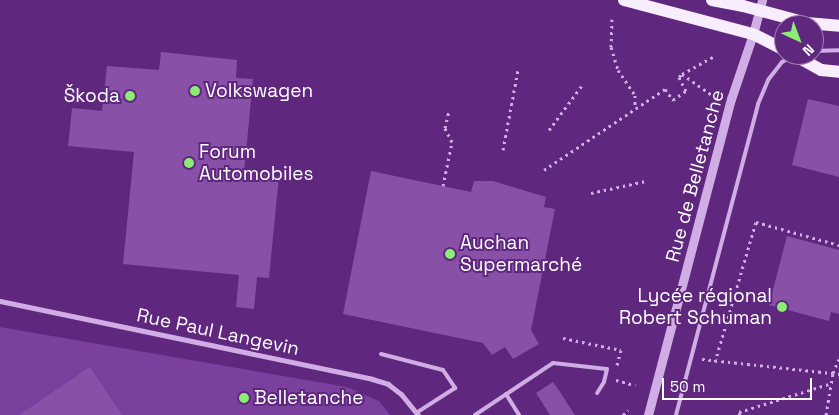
<!DOCTYPE html>
<html>
<head>
<meta charset="utf-8">
<style>
  body { margin:0 }
  #map { position:relative; width:839px; height:415px; overflow:hidden; background:#60277e; font-family:"Space Grotesk",sans-serif }
  div>[style] { position:absolute }
  .green>* { inset:0; background:#7b3f9d }
  .building>* { inset:0; background:#8850a6 }
  .path>* { height:3px; margin-top:-1.5px; transform-origin:0; background:repeating-linear-gradient(90deg,#d1ade5 0 2.5px,transparent 0 6.5px) }
  .service>* { height:4px; margin:-2px; padding:0 2px; transform-origin:2px; border-radius:2px; background:#d1ade5 }
  .minor>* { height:5px; margin:-2.5px; padding:0 2.5px; transform-origin:2.5px; border-radius:2.5px; background:#d1ade5 }
  .tertiary>* { height:9px; margin:-4.5px; padding:0 4.5px; transform-origin:4.5px; border-radius:4.5px; background:#d1ade5 }
  .primary>* { height:12px; margin:-6px; padding:0 6px; transform-origin:6px; border-radius:6px; background:#f8edfd }
  .dots>* { width:14px; height:14px; translate:-50% -50%; box-sizing:border-box; border:2px solid #60277e; border-radius:50% }
  span { translate:-50% -50%; white-space:nowrap; text-align:center; line-height:1.15; -webkit-text-stroke:4px #60277e; paint-order:stroke }
  .poi-label { font-size:19px; color:#fff }
  .left { translate:0 -50%; text-align:left }
  .right { translate:-100% -50%; text-align:right }
  .street-label { font-size:19px; color:#fff }
  .north { position:absolute; left:774px; top:15px; width:50px; height:50px; box-sizing:border-box; background:#60277e; border:1px solid #a07db2; border-radius:50%; rotate:137deg; font-size:14px; font-weight:700; line-height:20px; text-align:center; color:#fff }
  .north::after { content:''; display:block; margin:auto; width:18px; height:22px; background:#8bed73; clip-path:polygon(50% 0,100% 100%,50% 72%,0 100%) }
  .scale { position:absolute; left:662px; top:378px; width:150px; height:22px; box-sizing:border-box; border:2px solid #fff; border-top:0; padding-left:6px; font-size:15px; line-height:18px; white-space:nowrap; color:#fff; -webkit-text-stroke:4px #60277e; paint-order:stroke }
</style>
</head>
<body>
<div id="map">
  <div class="green">
    <i style="clip-path:polygon(0 327px,347px 387px,379px 401px,390px 415px,0 415px)"></i>
  </div>
  <div class="building">
    <i style="clip-path:polygon(161px 52px,237px 60px,236px 78px,253px 79px,244px 173px,279px 176px,269px 278px,257px 277px,254px 309px,236px 307px,239px 275px,123px 264px,134px 152px,68px 146px,72px 108px,102px 111px,107px 66px,159px 70px)"></i>
    <i style="clip-path:polygon(808px 99px,839px 106px,839px 177px,792px 165px)"></i>
    <i style="clip-path:polygon(371px 171px,471px 192px,474px 181px,493px 181px,546px 197px,544px 207px,555px 209px,531px 330px,539px 344px,513px 359px,505px 347px,492px 355px,483px 343px,343px 314px)"></i>
    <i style="clip-path:polygon(787px 236px,839px 250px,839px 314px,831px 312px,829px 321px,769px 305px)"></i>
    <i style="clip-path:polygon(90px 367px,122px 415px,19px 415px)"></i>
    <i style="clip-path:polygon(553px 382px,558px 389px,575px 415px,550px 415px,536px 393px)"></i>
  </div>
  <div class="path">
    <i style="left:612px;top:19px;width:28px;rotate:92deg"></i>
    <i style="left:611px;top:47px;width:24px;rotate:73deg"></i>
    <i style="left:618px;top:70px;width:30px;rotate:56deg"></i>
    <i style="left:635px;top:95px;width:13px;rotate:90deg"></i>
    <i style="left:682px;top:74px;width:39px;rotate:-29deg"></i>
    <i style="left:549px;top:130px;width:57px;rotate:-53.5deg"></i>
    <i style="left:503px;top:150px;width:81px;rotate:-79.4deg"></i>
    <i style="left:544px;top:170px;width:146px;rotate:-33.8deg"></i>
    <i style="left:665px;top:89px;width:14px;rotate:54deg"></i>
    <i style="left:673px;top:100px;width:16px;rotate:-35deg"></i>
    <i style="left:686px;top:91px;width:16px;rotate:-117deg"></i>
    <i style="left:679px;top:77px;width:4px;rotate:-45deg"></i>
    <i style="left:682px;top:74px;width:37px;rotate:35deg"></i>
    <i style="left:443px;top:186px;width:45px;rotate:-78.4deg"></i>
    <i style="left:452px;top:142px;width:16px;rotate:-117deg"></i>
    <i style="left:445px;top:128px;width:18px;rotate:-77deg"></i>
    <i style="left:591px;top:193px;width:56px;rotate:-12.3deg"></i>
    <i style="left:563px;top:338px;width:59px;rotate:11.7deg"></i>
    <i style="left:621px;top:350px;width:16px;rotate:105deg"></i>
    <i style="left:702px;top:359px;width:138px;rotate:6.2deg"></i>
    <i style="left:715px;top:362px;width:146px;rotate:-73.7deg"></i>
    <i style="left:756px;top:222px;width:86px;rotate:15.5deg"></i>
    <i style="left:616px;top:380px;width:20px;rotate:15deg"></i>
    <i style="left:623px;top:415px;width:7px;rotate:-45deg"></i>
    <i style="left:740px;top:415px;width:3px;rotate:-108deg"></i>
    <i style="left:739px;top:412px;width:97px;rotate:-17.3deg"></i>
    <i style="left:826px;top:415px;width:43px;rotate:-80.5deg"></i>
    <i style="left:833px;top:373px;width:15px;rotate:-67deg"></i>
  </div>
  <div class="service">
    <i style="left:814px;top:51px;width:25px;rotate:-2deg"></i>
    <i style="left:381px;top:354px;width:64px;rotate:14.5deg"></i>
    <i style="left:443px;top:370px;width:22px;rotate:56deg"></i>
    <i style="left:455px;top:388px;width:46px;rotate:147.3deg"></i>
    <i style="left:506px;top:394px;width:25px;rotate:58deg"></i>
    <i style="left:475px;top:415px;width:94px;rotate:-33.7deg"></i>
    <i style="left:553px;top:363px;width:54px;rotate:6.3deg"></i>
    <i style="left:607px;top:369px;width:13px;rotate:103deg"></i>
    <i style="left:604px;top:382px;width:13px;rotate:122deg"></i>
    <i style="left:676px;top:415px;width:322px;rotate:-75.2deg"></i>
    <i style="left:758px;top:104px;width:26px;rotate:-67deg"></i>
    <i style="left:768px;top:80px;width:23px;rotate:-52deg"></i>
    <i style="left:782px;top:62px;width:13px;rotate:-29deg"></i>
  </div>
  <div class="minor">
    <i style="left:0;top:301px;width:380px;rotate:11.8deg"></i>
    <i style="left:372px;top:379px;width:17px;rotate:17deg"></i>
    <i style="left:388px;top:384px;width:16px;rotate:38deg"></i>
    <i style="left:401px;top:394px;width:27px;rotate:51deg"></i>
  </div>
  <div class="tertiary">
    <i style="left:648px;top:415px;width:327px;rotate:-75.3deg"></i>
    <i style="left:731px;top:99px;width:69px;rotate:-71.3deg"></i>
    <i style="left:753px;top:34px;width:35px;rotate:-75deg"></i>
  </div>
  <div class="primary">
    <i style="left:624px;top:0;width:133px;rotate:14.8deg"></i>
    <i style="left:753px;top:34px;width:35px;rotate:27deg"></i>
    <i style="left:712px;top:0;width:32px;rotate:11deg"></i>
    <i style="left:743px;top:6px;width:66px;rotate:14.9deg"></i>
    <i style="left:807px;top:23px;width:32px;rotate:5deg"></i>
    <i style="left:794px;top:55px;width:31px;rotate:29deg"></i>
    <i style="left:821px;top:70px;width:18px;rotate:6deg"></i>
  </div>
  <div class="dots">
    <i style="left:195px;top:91px;background:#8bed73"></i>
    <i style="left:130px;top:96px;background:#8bed73"></i>
    <i style="left:189px;top:163px;background:#8bed73"></i>
    <i style="left:450px;top:254px;background:#8bed73"></i>
    <i style="left:782px;top:307px;background:#8bed73"></i>
    <i style="left:244px;top:398px;background:#8bed73"></i>
  </div>
  <div class="poi-label">
    <span class="left" style="left:205px;top:91px">Volkswagen</span>
    <span class="right" style="left:120px;top:96px">Škoda</span>
    <span class="left" style="left:199px;top:163px">Forum<br>Automobiles</span>
    <span class="left" style="left:460px;top:254px">Auchan<br>Supermarché</span>
    <span class="right" style="left:772px;top:307px">Lycée régional<br>Robert Schuman</span>
    <span class="left" style="left:254px;top:398px">Belletanche</span>
  </div>
  <div class="street-label">
    <span style="left:695px;top:176px;rotate:-75deg">Rue de Belletanche</span>
    <span style="left:218px;top:332px;rotate:12deg">Rue Paul Langevin</span>
  </div>
  <div class="north">N</div>
  <div class="scale">50 m</div>
</div>
</body>
</html>
